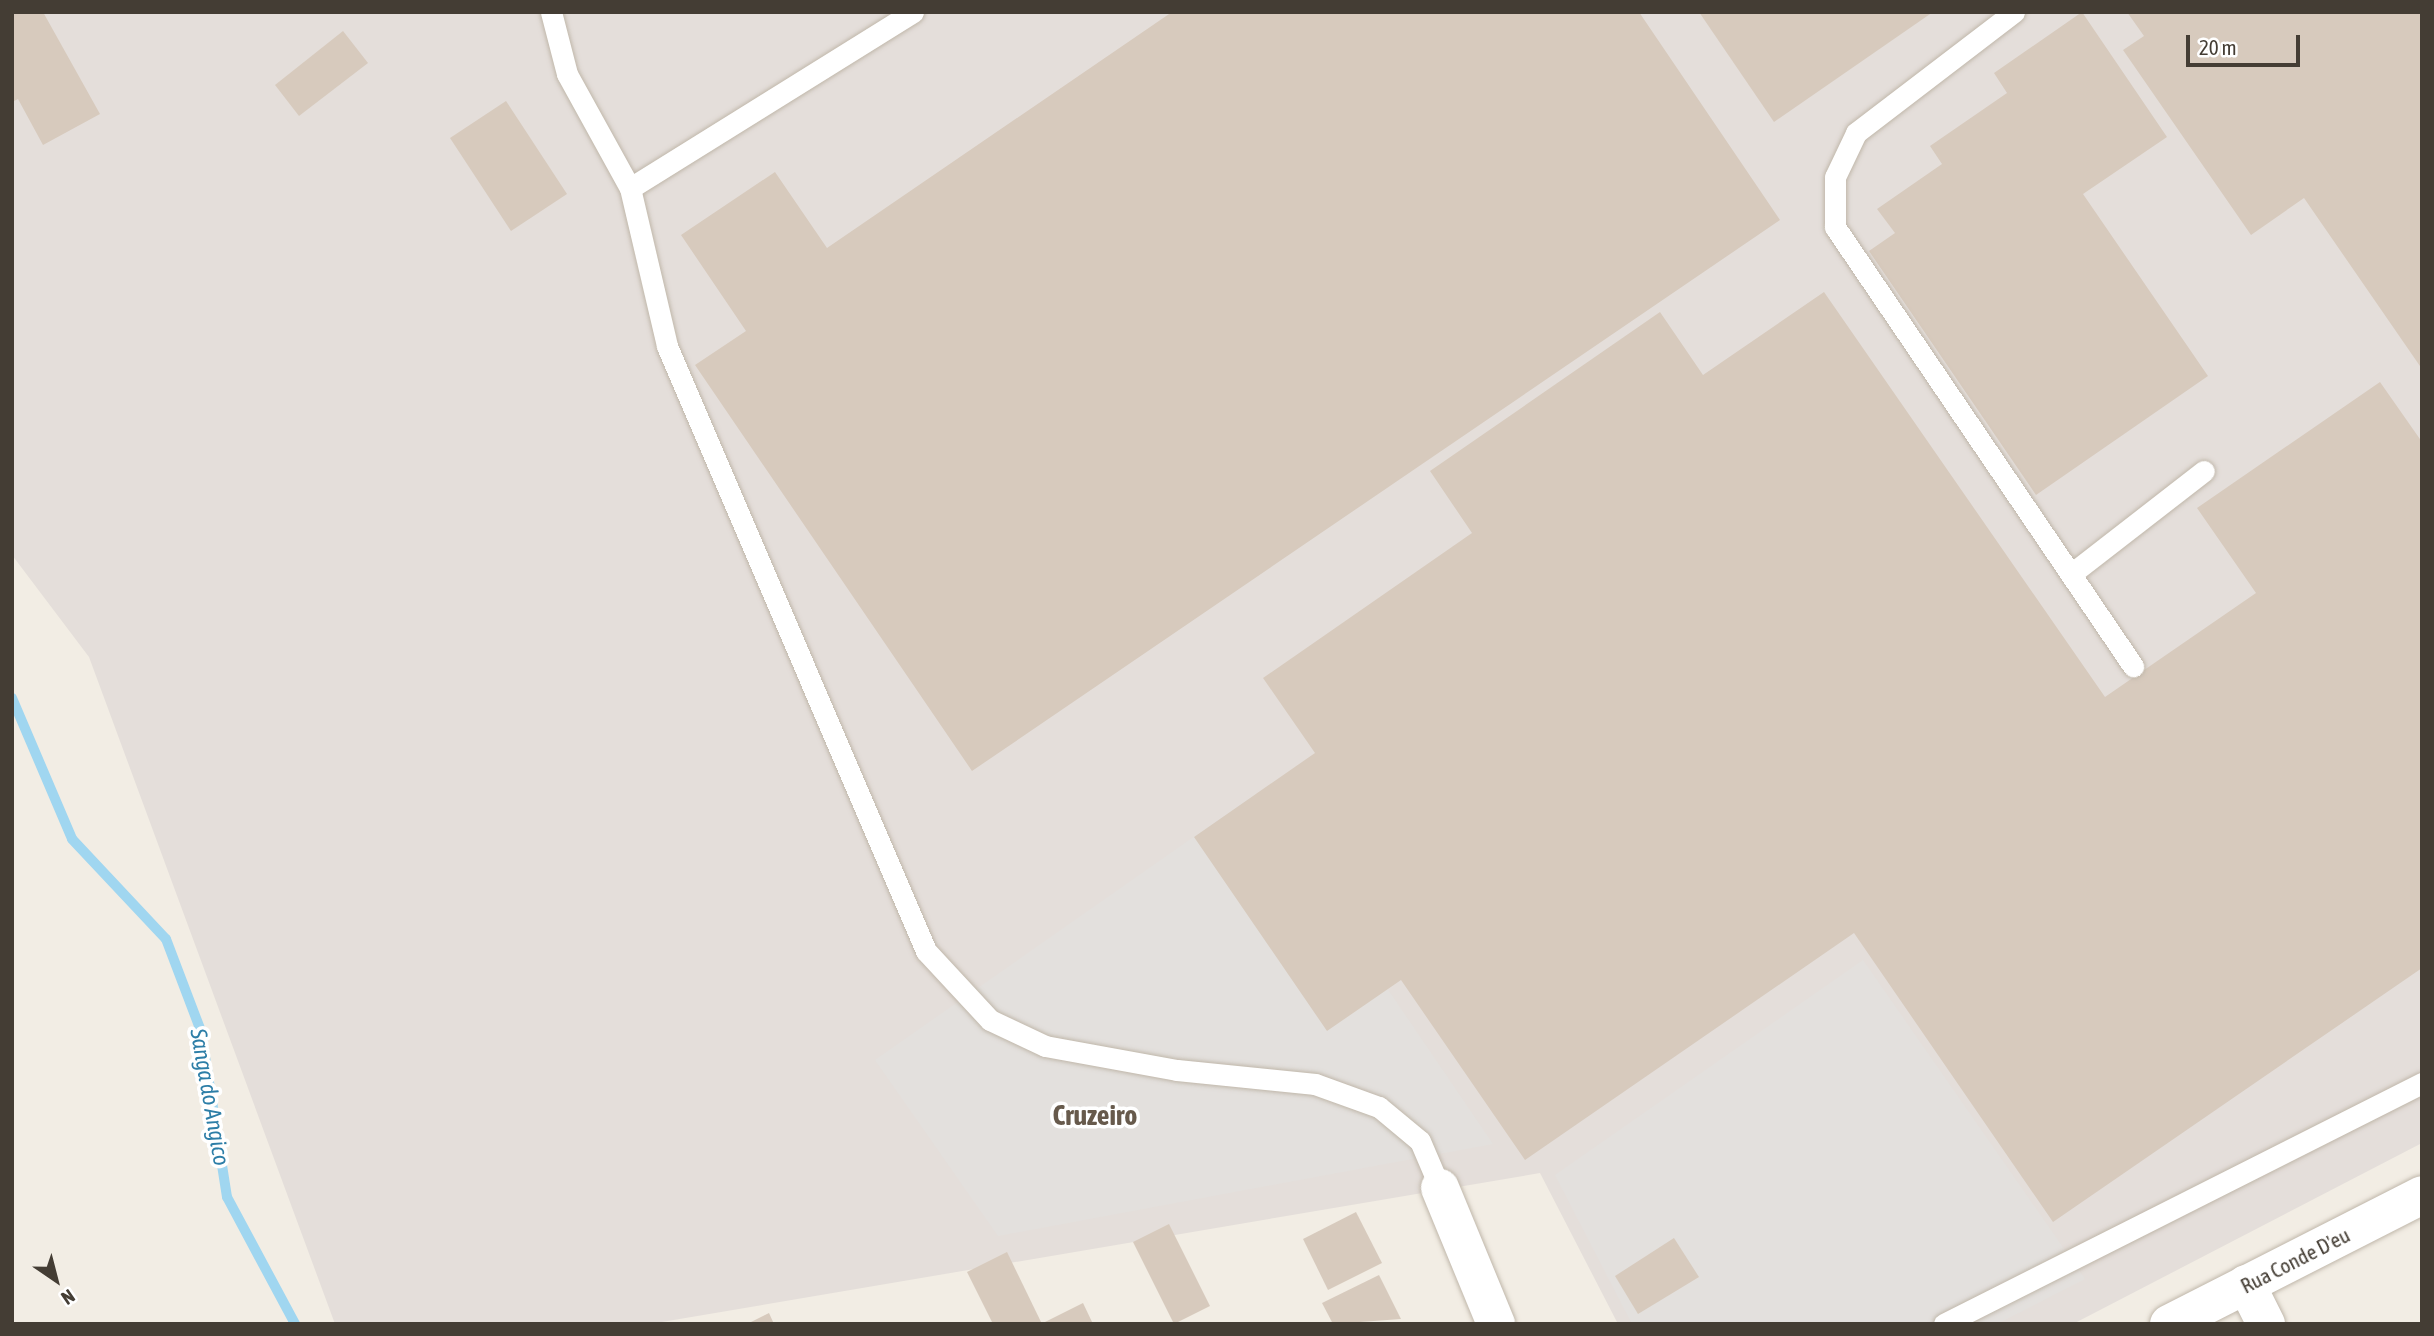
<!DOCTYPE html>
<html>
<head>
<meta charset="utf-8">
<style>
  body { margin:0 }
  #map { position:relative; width:2434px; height:1336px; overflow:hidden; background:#f2ede4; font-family:"Asap Condensed",sans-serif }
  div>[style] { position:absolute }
  .industrial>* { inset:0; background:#e4deda }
  .parking>* { inset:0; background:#e3e0dd }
  .stream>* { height:10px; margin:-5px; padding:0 5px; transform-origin:5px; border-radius:5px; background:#a0d6f0 }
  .building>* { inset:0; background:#d7cabd }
  .roads { filter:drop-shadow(0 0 2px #c0b7aa) drop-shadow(0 0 2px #c0b7aa) }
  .service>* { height:21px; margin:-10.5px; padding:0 10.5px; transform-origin:10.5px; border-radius:10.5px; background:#fff }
  .minor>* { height:38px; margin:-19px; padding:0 19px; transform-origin:19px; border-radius:19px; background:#fff }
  span { translate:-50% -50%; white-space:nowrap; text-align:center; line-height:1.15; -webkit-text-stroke:7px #fff; paint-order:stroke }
  .street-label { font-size:21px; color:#443d34 }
  .water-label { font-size:23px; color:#2d7ea7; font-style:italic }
  .district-label { font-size:28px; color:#675a4c; font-weight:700 }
  .frame { position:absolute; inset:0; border:14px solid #443d34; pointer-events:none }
  .north { position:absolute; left:21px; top:1245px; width:70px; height:70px; -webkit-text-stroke:5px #fff; paint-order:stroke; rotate:145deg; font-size:19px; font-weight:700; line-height:28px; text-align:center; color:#443d34 }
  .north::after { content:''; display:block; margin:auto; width:24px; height:32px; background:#443d34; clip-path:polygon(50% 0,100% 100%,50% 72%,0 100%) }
  .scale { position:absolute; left:2186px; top:35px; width:114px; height:32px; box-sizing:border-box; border:4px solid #443d34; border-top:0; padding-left:9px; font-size:21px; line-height:24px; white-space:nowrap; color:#443d34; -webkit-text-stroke:5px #fff; paint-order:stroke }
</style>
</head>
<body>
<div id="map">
  <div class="industrial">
    <i style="clip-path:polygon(12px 12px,2422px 12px,2422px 1143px,2073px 1324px,1618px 1324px,1540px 1173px,650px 1324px,335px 1324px,89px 657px,12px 555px)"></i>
  </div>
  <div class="parking">
    <i style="clip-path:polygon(1255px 794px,1493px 1144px,998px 1236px,875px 1060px)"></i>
    <i style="clip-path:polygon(1863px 960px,2085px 1279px,1997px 1324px,1632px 1324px,1555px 1175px)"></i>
  </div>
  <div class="stream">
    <i style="left:12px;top:698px;width:153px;rotate:66.9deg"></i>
    <i style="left:72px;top:839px;width:137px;rotate:46.8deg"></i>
    <i style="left:166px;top:939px;width:98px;rotate:69.2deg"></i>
    <i style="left:201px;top:1031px;width:168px;rotate:81.1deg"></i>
    <i style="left:227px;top:1197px;width:144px;rotate:61.8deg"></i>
  </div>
  <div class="building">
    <i style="clip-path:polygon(12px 12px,43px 12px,100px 114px,43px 145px,18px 99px,12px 102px)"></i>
    <i style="clip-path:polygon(1172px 12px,1639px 12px,1780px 220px,972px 771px,695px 365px,746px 331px,681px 235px,775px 172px,827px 248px)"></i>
    <i style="clip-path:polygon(1699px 12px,1933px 12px,1774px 122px)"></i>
    <i style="clip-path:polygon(2082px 12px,2167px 137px,2083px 194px,2208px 376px,2036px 495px,1869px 251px,1895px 233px,1877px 209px,1942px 164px,1930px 146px,2007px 93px,1994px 73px)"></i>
    <i style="clip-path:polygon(2127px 12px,2422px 12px,2422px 369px,2304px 198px,2251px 235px,2123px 50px,2144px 36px)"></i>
    <i style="clip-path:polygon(343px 31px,368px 63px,299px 116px,275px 85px)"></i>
    <i style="clip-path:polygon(506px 101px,567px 194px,511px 231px,450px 138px)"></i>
    <i style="clip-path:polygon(1824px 292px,2105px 697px,2256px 593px,2197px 508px,2380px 382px,2422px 442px,2422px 968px,2053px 1222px,1854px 933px,1525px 1160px,1401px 980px,1327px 1031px,1194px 837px,1315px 753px,1263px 678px,1472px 533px,1430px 471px,1660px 312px,1703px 375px)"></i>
    <i style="clip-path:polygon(1356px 1212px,1382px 1263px,1328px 1290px,1303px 1239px)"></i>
    <i style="clip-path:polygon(1169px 1224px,1210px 1306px,1174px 1324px,1133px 1242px)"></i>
    <i style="clip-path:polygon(1674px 1238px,1699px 1277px,1638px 1314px,1615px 1276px)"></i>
    <i style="clip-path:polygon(1007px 1252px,1042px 1324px,993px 1324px,967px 1272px)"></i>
    <i style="clip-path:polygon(1379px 1275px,1401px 1319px,1333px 1324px,1322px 1303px)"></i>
    <i style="clip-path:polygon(1083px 1303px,1093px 1324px,1046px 1324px,1045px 1322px)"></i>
    <i style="clip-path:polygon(769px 1313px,774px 1324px,747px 1324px)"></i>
  </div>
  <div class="roads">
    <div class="service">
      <i style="left:551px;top:12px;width:64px;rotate:75.5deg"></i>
      <i style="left:567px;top:74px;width:130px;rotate:61.1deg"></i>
      <i style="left:913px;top:12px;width:333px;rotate:148.1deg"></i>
      <i style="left:630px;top:188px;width:162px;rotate:76.8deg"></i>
      <i style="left:667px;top:346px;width:658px;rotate:66.82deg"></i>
      <i style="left:926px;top:951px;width:94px;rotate:47.2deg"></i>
      <i style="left:990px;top:1020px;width:61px;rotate:25.3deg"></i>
      <i style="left:1045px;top:1046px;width:134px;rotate:10.3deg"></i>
      <i style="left:1177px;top:1070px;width:139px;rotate:5.8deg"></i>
      <i style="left:1315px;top:1084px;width:68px;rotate:19.8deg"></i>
      <i style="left:1379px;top:1107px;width:53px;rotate:39.7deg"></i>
      <i style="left:1420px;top:1141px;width:51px;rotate:66.9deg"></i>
      <i style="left:2014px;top:12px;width:199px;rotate:142.6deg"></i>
      <i style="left:1856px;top:133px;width:49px;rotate:115.5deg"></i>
      <i style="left:1835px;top:177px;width:50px;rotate:90deg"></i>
      <i style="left:1835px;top:227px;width:531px;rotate:55.83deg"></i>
      <i style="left:2071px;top:574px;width:168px;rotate:-37.8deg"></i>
      <i style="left:1944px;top:1324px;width:535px;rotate:-26.76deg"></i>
    </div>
    <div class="minor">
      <i style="left:1440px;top:1188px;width:147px;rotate:67.6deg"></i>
      <i style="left:2246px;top:1284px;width:45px;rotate:63.4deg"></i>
      <i style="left:2169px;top:1324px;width:284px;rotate:-27deg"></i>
    </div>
  </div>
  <div class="street-label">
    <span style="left:2295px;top:1260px;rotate:-27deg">Rua Conde D'eu</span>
  </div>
  <div class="water-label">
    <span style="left:210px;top:1097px;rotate:80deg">Sanga do Angico</span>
  </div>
  <div class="district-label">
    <span style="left:1095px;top:1115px">Cruzeiro</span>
  </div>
  <div class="frame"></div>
  <div class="north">N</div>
  <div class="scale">20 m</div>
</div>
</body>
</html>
